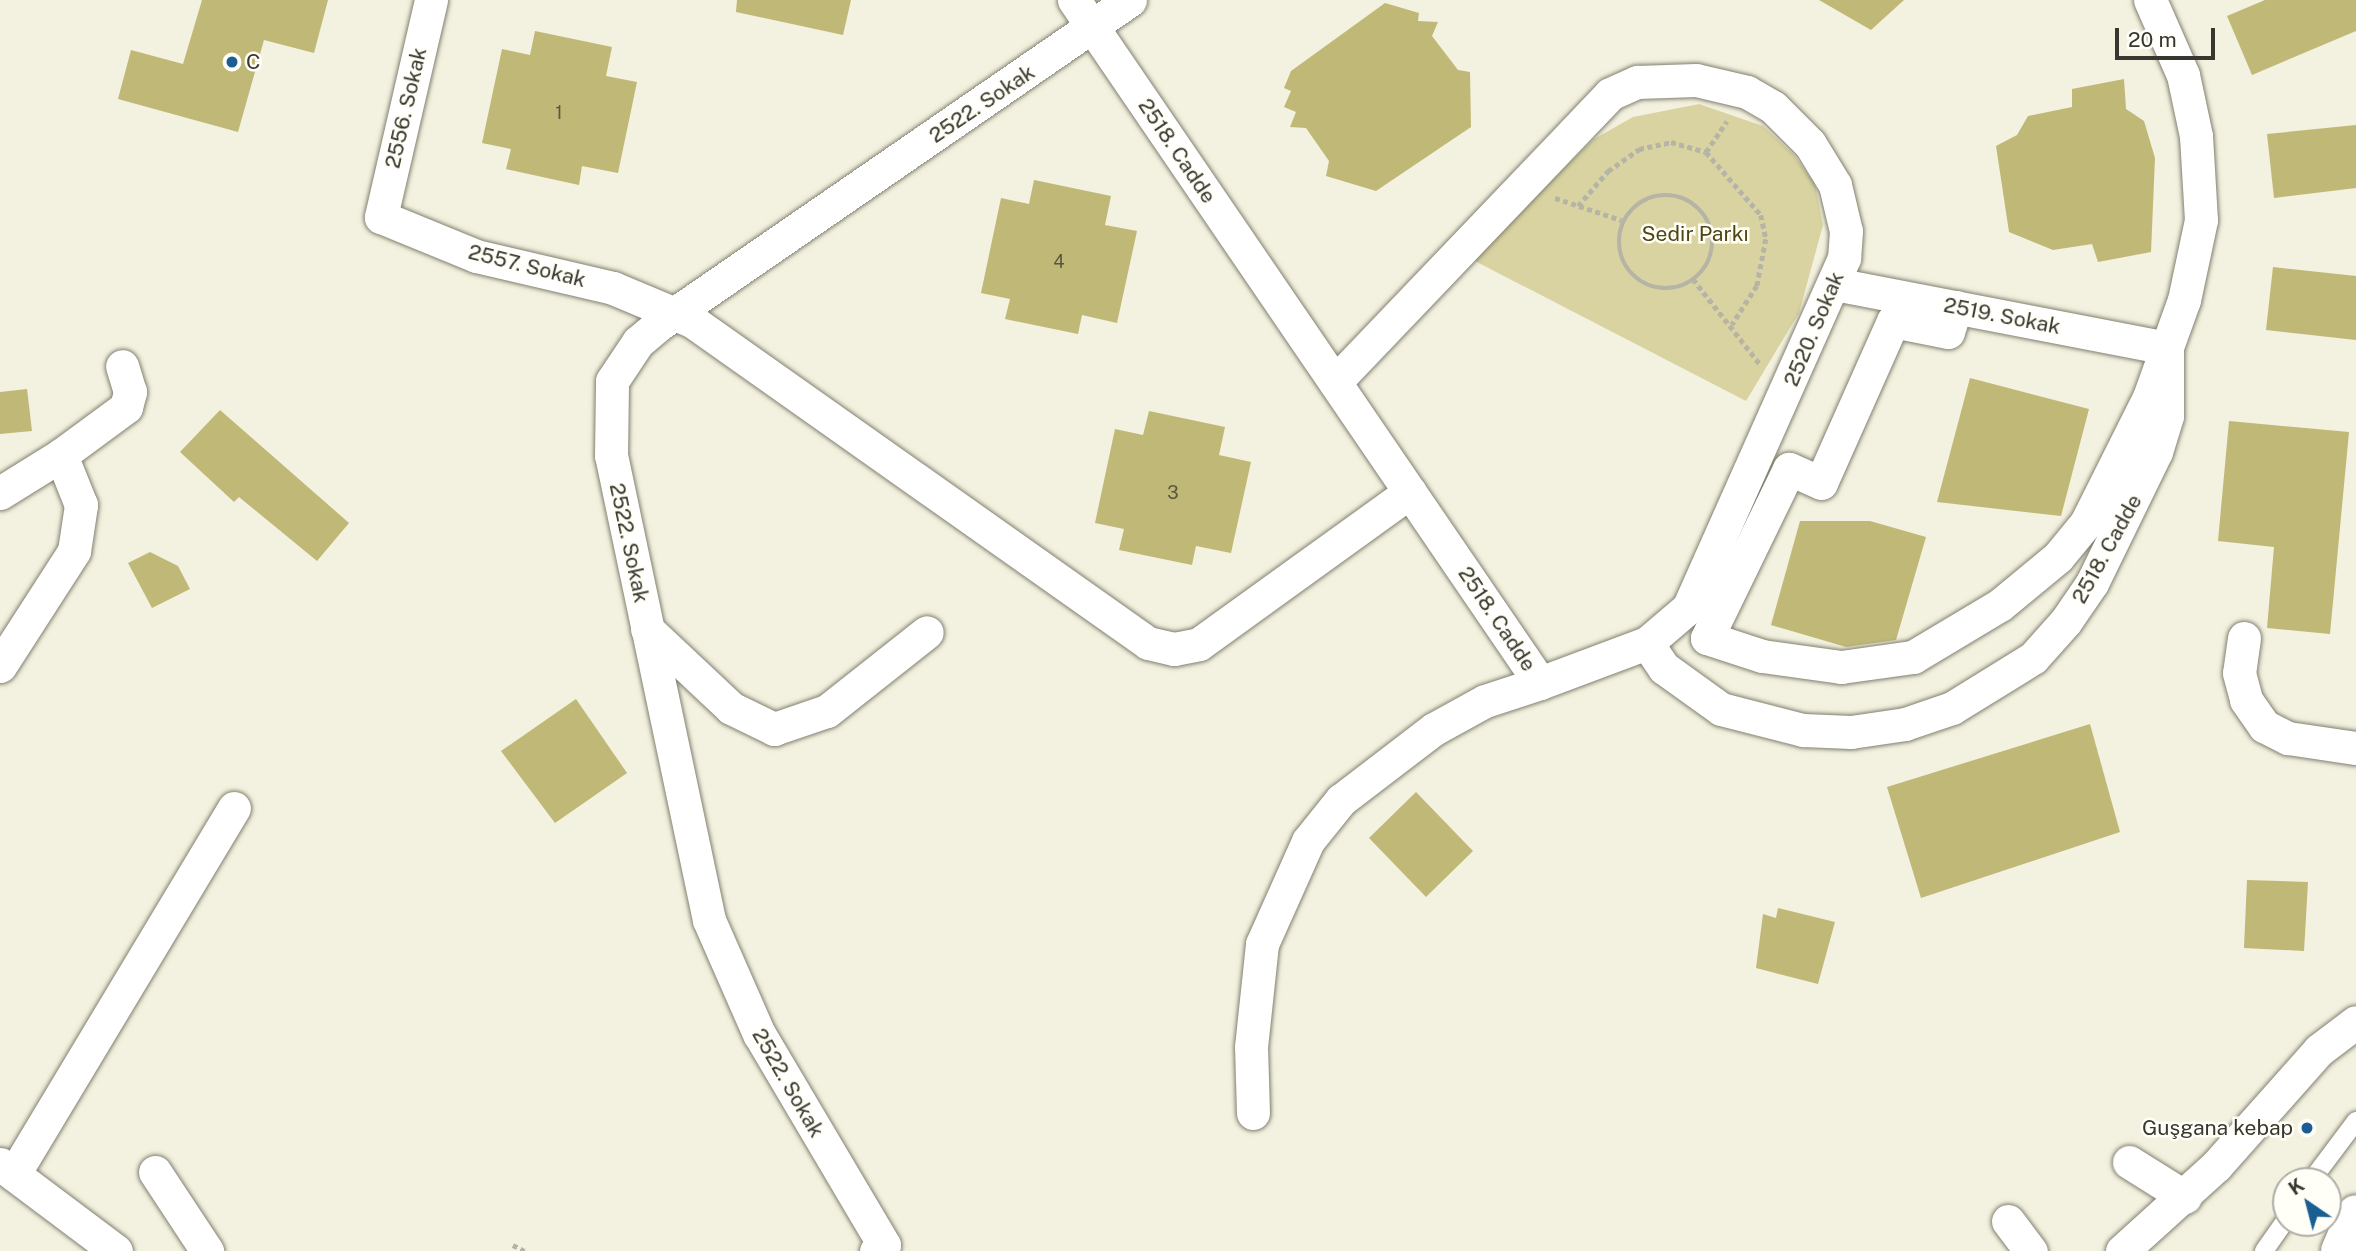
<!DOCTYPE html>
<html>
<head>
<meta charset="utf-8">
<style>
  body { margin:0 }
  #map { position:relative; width:2356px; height:1251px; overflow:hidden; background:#f3f1df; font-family:"Public Sans",sans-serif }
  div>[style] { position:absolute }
  .green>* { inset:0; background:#d9d3a1 }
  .building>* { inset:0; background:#c0b876 }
  .path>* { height:4.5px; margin-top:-2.25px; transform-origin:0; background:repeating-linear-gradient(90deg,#b5b4a5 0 5px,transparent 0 8.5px) }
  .path>.ring { margin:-2.25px; padding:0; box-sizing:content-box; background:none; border:4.5px solid #b5b4a5; border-radius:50% }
  .roads { filter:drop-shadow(0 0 2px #828070) drop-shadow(0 0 2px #828070) }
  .lane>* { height:18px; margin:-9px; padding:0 9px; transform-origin:9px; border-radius:9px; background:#fff }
  .street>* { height:33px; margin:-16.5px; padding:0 16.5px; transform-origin:16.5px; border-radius:16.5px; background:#fff }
  .secondary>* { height:38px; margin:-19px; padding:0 19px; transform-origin:19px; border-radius:19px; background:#fff }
  .dots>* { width:19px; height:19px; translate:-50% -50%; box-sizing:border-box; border:4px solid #fffef7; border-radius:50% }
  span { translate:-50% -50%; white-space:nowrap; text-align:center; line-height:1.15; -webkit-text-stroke:5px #fffef7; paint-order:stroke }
  .number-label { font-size:18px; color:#595641 }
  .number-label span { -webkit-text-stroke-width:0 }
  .poi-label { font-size:21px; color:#37362f }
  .left { translate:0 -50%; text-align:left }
  .right { translate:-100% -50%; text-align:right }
  .street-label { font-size:21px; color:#37362f }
  .park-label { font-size:21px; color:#4d4613 }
  .north { position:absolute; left:2272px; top:1167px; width:70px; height:70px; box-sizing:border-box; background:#fffef7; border:2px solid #afaea7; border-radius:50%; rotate:325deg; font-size:19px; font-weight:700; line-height:28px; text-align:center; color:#37362f }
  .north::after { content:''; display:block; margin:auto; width:24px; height:32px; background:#1a5e93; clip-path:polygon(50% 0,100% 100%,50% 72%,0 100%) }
  .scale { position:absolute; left:2115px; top:28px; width:100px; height:32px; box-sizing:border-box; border:4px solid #37362f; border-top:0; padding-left:9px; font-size:21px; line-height:24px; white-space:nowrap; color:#37362f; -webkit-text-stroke:5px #fffef7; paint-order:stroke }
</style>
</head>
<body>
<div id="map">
  <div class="green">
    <i style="clip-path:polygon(1699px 104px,1763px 126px,1793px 154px,1815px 184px,1823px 225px,1799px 313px,1746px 401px,1471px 259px,1594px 139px,1633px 117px)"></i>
  </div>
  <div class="building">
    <i style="clip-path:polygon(202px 0,328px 0,314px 53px,264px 40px,238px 132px,118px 99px,131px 50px,183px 64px)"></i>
    <i style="clip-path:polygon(737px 0,851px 0,843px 35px,736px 12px)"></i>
    <i style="clip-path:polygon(1819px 0,1904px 0,1871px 30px)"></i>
    <i style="clip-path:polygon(2265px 0,2356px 0,2356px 31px,2252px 75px,2227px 16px)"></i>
    <i style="clip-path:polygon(1385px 3px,1419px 13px,1418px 21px,1438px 22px,1432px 36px,1458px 70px,1470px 72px,1471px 127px,1376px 191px,1326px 176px,1329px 161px,1306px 128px,1290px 127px,1296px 112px,1284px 107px,1291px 91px,1284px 88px,1291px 71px)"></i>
    <i style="clip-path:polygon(535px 31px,612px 47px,606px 76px,637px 82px,618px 173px,582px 166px,579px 185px,506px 169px,511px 149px,482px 143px,502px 49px,530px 55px)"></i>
    <i style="clip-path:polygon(2124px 79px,2126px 109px,2144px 121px,2155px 158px,2151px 252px,2098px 262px,2092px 244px,2053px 250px,2009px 232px,1996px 146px,2017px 135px,2028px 116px,2072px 107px,2072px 89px)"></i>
    <i style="clip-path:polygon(2356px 125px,2356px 188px,2274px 198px,2267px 134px)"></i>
    <i style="clip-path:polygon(1034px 180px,1111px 196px,1105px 225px,1137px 231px,1117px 323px,1082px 315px,1078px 334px,1005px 319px,1010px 299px,981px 293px,1001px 198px,1029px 204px)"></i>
    <i style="clip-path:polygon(2273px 267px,2356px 276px,2356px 340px,2266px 330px)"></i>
    <i style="clip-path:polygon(1970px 378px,2089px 409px,2061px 516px,1937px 502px)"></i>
    <i style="clip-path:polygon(27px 389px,32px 431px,0 434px,0 392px)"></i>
    <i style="clip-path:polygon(220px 410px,349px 523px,317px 561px,239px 497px,234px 502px,180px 452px)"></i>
    <i style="clip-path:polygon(1149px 411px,1225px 427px,1219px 455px,1251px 462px,1231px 553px,1196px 546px,1192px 565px,1119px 550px,1124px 529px,1095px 523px,1115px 429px,1143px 435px)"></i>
    <i style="clip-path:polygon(2229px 421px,2349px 432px,2330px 634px,2267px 628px,2274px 547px,2218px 541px)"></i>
    <i style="clip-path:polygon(1800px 521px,1870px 521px,1926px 537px,1896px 640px,1846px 647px,1771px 625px)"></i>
    <i style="clip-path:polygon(150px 552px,178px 566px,190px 589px,152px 608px,128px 563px)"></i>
    <i style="clip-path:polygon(576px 699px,627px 773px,555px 823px,501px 751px)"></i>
    <i style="clip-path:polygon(2090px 724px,2120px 832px,1921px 898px,1887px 787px)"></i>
    <i style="clip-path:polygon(1416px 792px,1473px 851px,1426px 897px,1369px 838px)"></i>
    <i style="clip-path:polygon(2247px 880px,2308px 882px,2304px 951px,2244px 948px)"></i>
    <i style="clip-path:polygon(1778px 908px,1835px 922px,1818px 984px,1756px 968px,1763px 914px,1776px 918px)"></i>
  </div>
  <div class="path">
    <i style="left:1706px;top:152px;width:37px;rotate:-56deg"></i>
    <i class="ring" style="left:1619px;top:195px;width:89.5px;height:89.5px"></i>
    <i style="left:1555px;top:198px;width:70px;rotate:18.4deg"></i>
    <i style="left:1578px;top:206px;width:46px;rotate:-49.4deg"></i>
    <i style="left:1608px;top:171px;width:38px;rotate:-35deg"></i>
    <i style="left:1639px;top:149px;width:33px;rotate:-12deg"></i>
    <i style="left:1671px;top:142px;width:36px;rotate:16deg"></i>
    <i style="left:1706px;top:152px;width:84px;rotate:48.9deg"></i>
    <i style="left:1761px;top:215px;width:25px;rotate:78deg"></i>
    <i style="left:1766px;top:239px;width:48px;rotate:100.8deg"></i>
    <i style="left:1757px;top:286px;width:46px;rotate:122.7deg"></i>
    <i style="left:1693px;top:279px;width:108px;rotate:51.8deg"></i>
    <i style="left:513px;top:1245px;width:13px;rotate:27deg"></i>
  </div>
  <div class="roads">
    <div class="lane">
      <i style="left:2311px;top:1181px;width:75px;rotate:-53.1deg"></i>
      <i style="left:2264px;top:1251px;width:39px;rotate:-55deg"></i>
    </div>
    <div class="street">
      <i style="left:431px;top:0;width:223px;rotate:103deg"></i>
      <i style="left:381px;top:217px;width:103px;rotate:22.3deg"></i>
      <i style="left:476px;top:256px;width:141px;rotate:13.1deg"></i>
      <i style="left:613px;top:288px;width:86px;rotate:22.7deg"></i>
      <i style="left:692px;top:321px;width:558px;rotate:35.23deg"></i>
      <i style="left:1148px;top:643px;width:27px;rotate:13deg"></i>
      <i style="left:1174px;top:649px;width:25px;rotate:-11deg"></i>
      <i style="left:1199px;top:644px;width:260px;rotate:-35.8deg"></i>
      <i style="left:1074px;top:0;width:827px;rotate:55.69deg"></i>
      <i style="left:1540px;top:683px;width:114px;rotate:-20.5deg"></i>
      <i style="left:1647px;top:643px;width:30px;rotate:56deg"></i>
      <i style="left:1664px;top:668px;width:70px;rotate:35.7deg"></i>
      <i style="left:1721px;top:709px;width:85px;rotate:14.4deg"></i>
      <i style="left:1803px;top:730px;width:48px;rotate:2.4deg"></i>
      <i style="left:1851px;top:732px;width:55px;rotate:-8.4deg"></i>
      <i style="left:1905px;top:724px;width:50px;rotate:-18.8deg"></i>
      <i style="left:1952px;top:708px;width:95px;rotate:-31.7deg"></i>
      <i style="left:2033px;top:658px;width:50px;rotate:-48.3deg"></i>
      <i style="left:2066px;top:621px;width:46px;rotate:-55.6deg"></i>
      <i style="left:2092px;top:583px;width:146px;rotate:-64deg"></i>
      <i style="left:2156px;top:452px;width:38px;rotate:-73deg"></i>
      <i style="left:2167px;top:416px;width:68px;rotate:-90deg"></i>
      <i style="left:2167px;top:348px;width:337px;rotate:-169.1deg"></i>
      <i style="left:1956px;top:307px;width:26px;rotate:108deg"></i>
      <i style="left:1948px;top:332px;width:56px;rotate:-168.7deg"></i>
      <i style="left:1893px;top:321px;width:177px;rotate:114deg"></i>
      <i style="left:1821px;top:483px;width:35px;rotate:-156deg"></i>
      <i style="left:1789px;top:469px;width:188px;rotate:115.9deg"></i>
      <i style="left:1707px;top:638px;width:58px;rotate:18.1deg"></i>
      <i style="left:1762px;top:656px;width:80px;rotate:7.9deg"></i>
      <i style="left:1841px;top:667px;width:73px;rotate:-7.9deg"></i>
      <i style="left:1913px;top:657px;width:101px;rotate:-30.9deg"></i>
      <i style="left:2000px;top:605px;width:75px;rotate:-39.6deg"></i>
      <i style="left:2058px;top:557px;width:44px;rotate:-50.5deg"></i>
      <i style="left:2086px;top:523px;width:141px;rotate:-63.4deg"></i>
      <i style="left:2149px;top:397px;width:103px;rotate:-70.2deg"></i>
      <i style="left:2184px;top:300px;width:82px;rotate:-78deg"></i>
      <i style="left:2201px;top:220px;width:84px;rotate:-93.4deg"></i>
      <i style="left:2196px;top:136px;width:62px;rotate:-102deg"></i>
      <i style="left:2183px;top:75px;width:82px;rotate:-113.7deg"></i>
      <i style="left:1335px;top:382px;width:398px;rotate:-46.3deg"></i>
      <i style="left:1610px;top:94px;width:30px;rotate:-24deg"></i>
      <i style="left:1637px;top:82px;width:59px;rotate:-1.9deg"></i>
      <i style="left:1696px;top:80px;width:52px;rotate:13.2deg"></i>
      <i style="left:1747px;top:92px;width:30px;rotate:30deg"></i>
      <i style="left:1773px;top:107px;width:52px;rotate:45deg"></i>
      <i style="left:1810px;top:144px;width:48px;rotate:58.6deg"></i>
      <i style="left:1835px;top:185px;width:47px;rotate:76.6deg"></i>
      <i style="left:1846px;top:231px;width:27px;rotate:94deg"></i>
      <i style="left:1844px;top:258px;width:383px;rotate:114deg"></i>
      <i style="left:1688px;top:608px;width:54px;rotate:139.5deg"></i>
      <i style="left:0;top:493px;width:72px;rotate:-31.9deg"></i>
      <i style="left:647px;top:629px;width:115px;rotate:43.2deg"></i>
      <i style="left:731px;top:708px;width:48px;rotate:26deg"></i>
      <i style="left:774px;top:729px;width:56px;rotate:-18.8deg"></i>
      <i style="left:827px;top:711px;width:127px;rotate:-38.3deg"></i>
      <i style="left:2244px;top:638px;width:35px;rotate:98deg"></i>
      <i style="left:2239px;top:673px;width:28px;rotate:75deg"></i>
      <i style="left:2246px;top:700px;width:32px;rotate:55deg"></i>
      <i style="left:2264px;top:726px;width:27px;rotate:27deg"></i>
      <i style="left:2288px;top:738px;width:69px;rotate:8.4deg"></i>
      <i style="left:0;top:666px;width:137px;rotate:-57.2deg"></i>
      <i style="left:74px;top:551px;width:47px;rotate:-81.3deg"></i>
      <i style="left:81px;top:505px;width:54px;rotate:-111.8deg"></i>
      <i style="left:61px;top:455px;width:81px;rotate:-36.4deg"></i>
      <i style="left:126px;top:407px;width:16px;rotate:-75deg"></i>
      <i style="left:130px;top:392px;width:27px;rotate:-107deg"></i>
      <i style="left:1253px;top:1113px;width:66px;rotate:-91.7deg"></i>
      <i style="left:1251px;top:1047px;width:104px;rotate:-83.9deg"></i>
      <i style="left:1262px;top:944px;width:113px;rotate:-65.9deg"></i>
      <i style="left:1308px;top:841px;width:53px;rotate:-51.2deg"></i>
      <i style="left:1341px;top:800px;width:117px;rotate:-37.4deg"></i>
      <i style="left:1434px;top:729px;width:58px;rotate:-28.8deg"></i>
      <i style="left:1485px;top:701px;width:58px;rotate:-18.1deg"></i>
      <i style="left:2129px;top:1162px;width:66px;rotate:32deg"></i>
      <i style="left:0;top:1164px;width:145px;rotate:36.9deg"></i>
      <i style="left:155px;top:1172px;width:95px;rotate:56.6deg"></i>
      <i style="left:14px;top:1174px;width:427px;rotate:-59deg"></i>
      <i style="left:2008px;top:1221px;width:38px;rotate:53deg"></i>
      <i style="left:876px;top:1251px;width:10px;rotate:-37deg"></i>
      <i style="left:884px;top:1245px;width:245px;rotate:-120.6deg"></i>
      <i style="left:759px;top:1034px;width:124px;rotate:-113.7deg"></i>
      <i style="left:709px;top:920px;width:474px;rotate:-101.9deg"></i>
      <i style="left:611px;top:456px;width:75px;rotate:-89.2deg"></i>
      <i style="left:612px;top:381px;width:47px;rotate:-56.3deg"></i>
      <i style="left:638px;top:342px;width:26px;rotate:-40deg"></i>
      <i style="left:658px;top:325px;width:573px;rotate:-34.55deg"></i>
      <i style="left:2122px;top:1251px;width:127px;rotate:-42.1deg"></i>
      <i style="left:2216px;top:1166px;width:155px;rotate:-48.4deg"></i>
      <i style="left:2319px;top:1050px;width:46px;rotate:-37.1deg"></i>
    </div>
    <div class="secondary">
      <i style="left:2340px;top:1251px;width:40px;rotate:-66.6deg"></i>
    </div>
  </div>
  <div class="dots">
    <i style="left:232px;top:62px;background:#1a5e93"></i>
    <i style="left:2307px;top:1128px;background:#1a5e93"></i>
  </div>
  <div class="number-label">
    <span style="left:559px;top:113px">1</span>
    <span style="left:1059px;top:262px">4</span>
    <span style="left:1173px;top:493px">3</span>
  </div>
  <div class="poi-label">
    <span class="left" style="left:246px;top:62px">C</span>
    <span class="right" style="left:2293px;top:1128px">Guşgana kebap</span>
  </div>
  <div class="street-label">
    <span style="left:982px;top:104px;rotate:-34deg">2522. Sokak</span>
    <span style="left:406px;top:108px;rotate:-77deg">2556. Sokak</span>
    <span style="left:1177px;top:151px;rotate:56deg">2518. Cadde</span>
    <span style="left:527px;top:266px;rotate:14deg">2557. Sokak</span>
    <span style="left:2002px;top:316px;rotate:11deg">2519. Sokak</span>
    <span style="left:1814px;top:329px;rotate:-67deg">2520. Sokak</span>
    <span style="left:629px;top:543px;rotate:78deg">2522. Sokak</span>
    <span style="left:2107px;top:549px;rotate:-61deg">2518. Cadde</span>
    <span style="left:1497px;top:619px;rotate:56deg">2518. Cadde</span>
    <span style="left:788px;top:1083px;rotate:60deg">2522. Sokak</span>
  </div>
  <div class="park-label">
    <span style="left:1695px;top:234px">Sedir Parkı</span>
  </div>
  <div class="north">K</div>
  <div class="scale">20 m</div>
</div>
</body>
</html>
